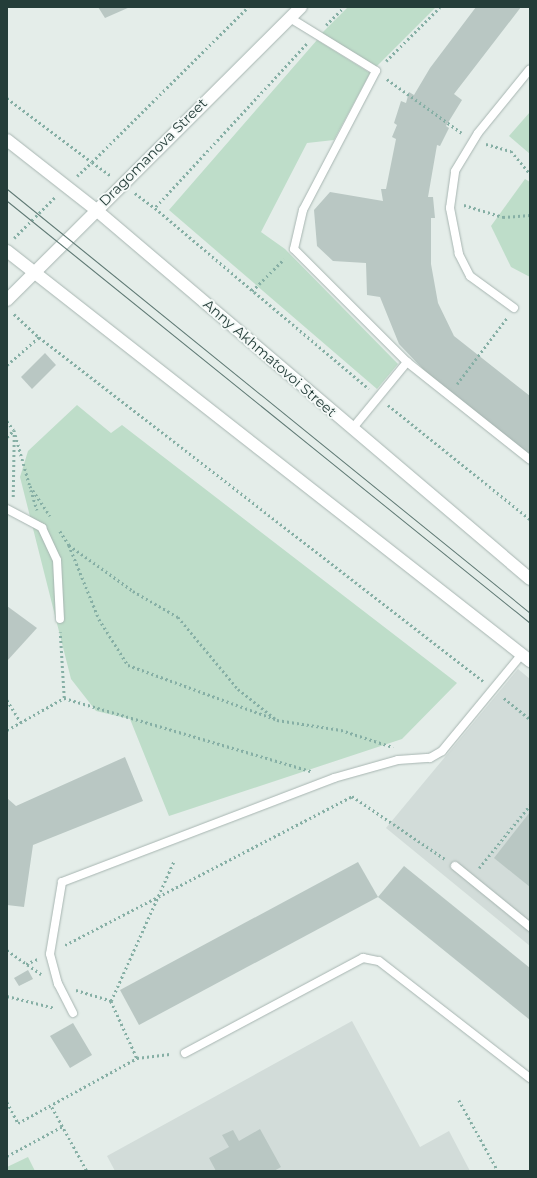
<!DOCTYPE html>
<html>
<head>
<meta charset="utf-8">
<style>
  body { margin:0 }
  #map { position:relative; width:537px; height:1178px; overflow:hidden; background:#e4ede9; font-family:Montserrat,sans-serif }
  div>[style] { position:absolute }
  .built>* { inset:0; background:#d2dcd9 }
  .green>* { inset:0; background:#beddc9 }
  .building>* { inset:0; background:#b9c7c3 }
  .path>* { height:2.5px; margin-top:-1.25px; transform-origin:0; background:repeating-linear-gradient(90deg,#86afa5 0 2px,transparent 0 5px) }
  .roads { filter:drop-shadow(0 0 1px #a7b5b1) drop-shadow(0 0 1px #a7b5b1) }
  .lane>* { height:8px; margin:-4px; padding:0 4px; transform-origin:4px; border-radius:4px; background:#fff }
  .secondary>* { height:12px; margin:-6px; padding:0 6px; transform-origin:6px; border-radius:6px; background:#fff }
  .tram>* { height:1px; margin:-0.5px; padding:0 0.5px; transform-origin:0.5px; border-radius:0.5px; background:#5f7974 }
  span { translate:-50% -50%; white-space:nowrap; text-align:center; line-height:1.15; -webkit-text-stroke:3.5px #f4f9f7; paint-order:stroke }
  .street-label { font-size:14px; color:#243d39 }
  .frame { position:absolute; inset:0; border:8px solid #243d39; pointer-events:none }
</style>
</head>
<body>
<div id="map">
  <div class="built">
    <i style="clip-path:polygon(518px 669px,530px 679px,530px 946px,386px 828px)"></i>
    <i style="clip-path:polygon(352px 1021px,420px 1147px,449px 1131px,470px 1171px,115px 1171px,107px 1156px)"></i>
  </div>
  <div class="green">
    <i style="clip-path:polygon(348px 7px,436px 7px,376px 67px,322px 33px)"></i>
    <i style="clip-path:polygon(317px 40px,370px 73px,334px 140px,307px 143px,261px 232px,285px 249px,398px 364px,377px 389px,169px 210px)"></i>
    <i style="clip-path:polygon(530px 112px,530px 154px,509px 136px)"></i>
    <i style="clip-path:polygon(525px 179px,530px 182px,530px 277px,511px 267px,491px 226px)"></i>
    <i style="clip-path:polygon(77px 405px,111px 433px,122px 425px,457px 683px,402px 739px,169px 816px,130px 719px,96px 711px,71px 679px,20px 477px,28px 451px)"></i>
    <i style="clip-path:polygon(28px 1157px,35px 1171px,7px 1171px,7px 1167px)"></i>
  </div>
  <div class="building">
    <i style="clip-path:polygon(98px 7px,130px 7px,105px 18px)"></i>
    <i style="clip-path:polygon(476px 7px,521px 7px,454px 94px,462px 100px,446px 126px,449px 128px,440px 146px,437px 145px,428px 197px,433px 197px,435px 218px,431px 218px,431px 264px,438px 303px,454px 336px,530px 396px,530px 457px,442px 389px,399px 344px,380px 297px,367px 295px,366px 263px,333px 261px,317px 246px,314px 210px,330px 192px,383px 201px,381px 189px,386px 189px,396px 139px,392px 137px,397px 125px,394px 123px,401px 101px,406px 103px,409px 92px,414px 95px,430px 68px)"></i>
    <i style="clip-path:polygon(45px 353px,56px 365px,32px 389px,21px 377px)"></i>
    <i style="clip-path:polygon(7px 606px,37px 628px,7px 661px)"></i>
    <i style="clip-path:polygon(125px 757px,143px 801px,33px 845px,24px 907px,7px 905px,7px 798px,16px 806px)"></i>
    <i style="clip-path:polygon(530px 812px,530px 887px,494px 858px)"></i>
    <i style="clip-path:polygon(358px 862px,378px 897px,139px 1025px,120px 990px)"></i>
    <i style="clip-path:polygon(404px 866px,530px 968px,530px 1020px,378px 897px)"></i>
    <i style="clip-path:polygon(28px 970px,33px 979px,19px 986px,14px 978px)"></i>
    <i style="clip-path:polygon(73px 1023px,92px 1055px,70px 1068px,50px 1036px)"></i>
    <i style="clip-path:polygon(260px 1129px,281px 1167px,274px 1171px,216px 1171px,209px 1158px,229px 1147px,222px 1135px,233px 1130px,239px 1141px)"></i>
  </div>
  <div class="path">
    <i style="left:326px;top:25px;width:25px;rotate:-45deg"></i>
    <i style="left:307px;top:44px;width:224px;rotate:132.8deg"></i>
    <i style="left:155px;top:208px;width:280px;rotate:40.2deg"></i>
    <i style="left:386px;top:61px;width:76px;rotate:-45deg"></i>
    <i style="left:387px;top:79px;width:92px;rotate:35.8deg"></i>
    <i style="left:7px;top:98px;width:106px;rotate:37deg"></i>
    <i style="left:92px;top:162px;width:220px;rotate:-44.8deg"></i>
    <i style="left:486px;top:144px;width:26px;rotate:16deg"></i>
    <i style="left:511px;top:151px;width:30px;rotate:50deg"></i>
    <i style="left:77px;top:176px;width:21px;rotate:-43deg"></i>
    <i style="left:92px;top:162px;width:24px;rotate:36deg"></i>
    <i style="left:135px;top:193px;width:25px;rotate:37deg"></i>
    <i style="left:464px;top:205px;width:41px;rotate:17.1deg"></i>
    <i style="left:503px;top:217px;width:27px;rotate:-4deg"></i>
    <i style="left:14px;top:238px;width:59px;rotate:-45deg"></i>
    <i style="left:252px;top:291px;width:45px;rotate:-45deg"></i>
    <i style="left:14px;top:314px;width:34px;rotate:43deg"></i>
    <i style="left:7px;top:365px;width:43px;rotate:-41.2deg"></i>
    <i style="left:39px;top:337px;width:562px;rotate:37.77deg"></i>
    <i style="left:457px;top:384px;width:83px;rotate:-52.9deg"></i>
    <i style="left:388px;top:405px;width:182px;rotate:38.8deg"></i>
    <i style="left:7px;top:421px;width:11px;rotate:52deg"></i>
    <i style="left:14px;top:430px;width:58px;rotate:74.1deg"></i>
    <i style="left:30px;top:486px;width:36px;rotate:56deg"></i>
    <i style="left:7px;top:437px;width:10px;rotate:-45deg"></i>
    <i style="left:31px;top:490px;width:21px;rotate:73deg"></i>
    <i style="left:13px;top:497px;width:65px;rotate:-89.1deg"></i>
    <i style="left:60px;top:531px;width:17px;rotate:57deg"></i>
    <i style="left:69px;top:545px;width:79px;rotate:35.7deg"></i>
    <i style="left:133px;top:591px;width:52px;rotate:30deg"></i>
    <i style="left:178px;top:617px;width:94px;rotate:50.2deg"></i>
    <i style="left:238px;top:689px;width:50px;rotate:38.5deg"></i>
    <i style="left:277px;top:720px;width:65px;rotate:8.9deg"></i>
    <i style="left:341px;top:730px;width:55px;rotate:18.1deg"></i>
    <i style="left:69px;top:545px;width:80px;rotate:67.9deg"></i>
    <i style="left:99px;top:619px;width:54px;rotate:57.8deg"></i>
    <i style="left:128px;top:665px;width:157px;rotate:20.2deg"></i>
    <i style="left:64px;top:698px;width:258px;rotate:16.5deg"></i>
    <i style="left:504px;top:698px;width:33px;rotate:39deg"></i>
    <i style="left:7px;top:700px;width:26px;rotate:58deg"></i>
    <i style="left:7px;top:730px;width:65px;rotate:-29.3deg"></i>
    <i style="left:64px;top:698px;width:66px;rotate:-93.5deg"></i>
    <i style="left:479px;top:868px;width:81px;rotate:-51deg"></i>
    <i style="left:65px;top:945px;width:323px;rotate:-27.4deg"></i>
    <i style="left:352px;top:796px;width:112px;rotate:34.1deg"></i>
    <i style="left:7px;top:950px;width:42px;rotate:35.2deg"></i>
    <i style="left:26px;top:964px;width:13px;rotate:-23deg"></i>
    <i style="left:76px;top:990px;width:37px;rotate:17deg"></i>
    <i style="left:111px;top:1001px;width:63px;rotate:65.5deg"></i>
    <i style="left:7px;top:996px;width:49px;rotate:14deg"></i>
    <i style="left:111px;top:1001px;width:154px;rotate:-65.8deg"></i>
    <i style="left:459px;top:1100px;width:81px;rotate:61.2deg"></i>
    <i style="left:7px;top:1102px;width:24px;rotate:62deg"></i>
    <i style="left:18px;top:1123px;width:136px;rotate:-28.6deg"></i>
    <i style="left:137px;top:1058px;width:35px;rotate:-7deg"></i>
    <i style="left:52px;top:1107px;width:73px;rotate:61.3deg"></i>
    <i style="left:7px;top:1156px;width:64px;rotate:-28.2deg"></i>
  </div>
  <div class="roads">
    <div class="lane">
      <i style="left:290px;top:18px;width:101px;rotate:31.6deg"></i>
      <i style="left:376px;top:71px;width:157px;rotate:117.7deg"></i>
      <i style="left:303px;top:210px;width:40px;rotate:103deg"></i>
      <i style="left:294px;top:249px;width:160px;rotate:45deg"></i>
      <i style="left:407px;top:362px;width:157px;rotate:38.5deg"></i>
      <i style="left:514px;top:308px;width:54px;rotate:-144deg"></i>
      <i style="left:470px;top:276px;width:25px;rotate:-117deg"></i>
      <i style="left:459px;top:254px;width:47px;rotate:-101.1deg"></i>
      <i style="left:450px;top:208px;width:37px;rotate:-82deg"></i>
      <i style="left:455px;top:171px;width:44px;rotate:-58.8deg"></i>
      <i style="left:478px;top:133px;width:82px;rotate:-50.9deg"></i>
      <i style="left:352px;top:429px;width:87px;rotate:-50.6deg"></i>
      <i style="left:7px;top:509px;width:40px;rotate:28deg"></i>
      <i style="left:42px;top:528px;width:35px;rotate:65deg"></i>
      <i style="left:57px;top:560px;width:59px;rotate:87.1deg"></i>
      <i style="left:455px;top:866px;width:97px;rotate:39.1deg"></i>
      <i style="left:73px;top:1013px;width:33px;rotate:-117deg"></i>
      <i style="left:58px;top:984px;width:31px;rotate:-105deg"></i>
      <i style="left:50px;top:954px;width:73px;rotate:-80.5deg"></i>
      <i style="left:62px;top:882px;width:291px;rotate:-20.9deg"></i>
      <i style="left:334px;top:778px;width:66px;rotate:-15.7deg"></i>
      <i style="left:398px;top:760px;width:32px;rotate:-4deg"></i>
      <i style="left:430px;top:758px;width:14px;rotate:-30deg"></i>
      <i style="left:442px;top:751px;width:126px;rotate:-50.5deg"></i>
      <i style="left:185px;top:1053px;width:202px;rotate:-28.1deg"></i>
      <i style="left:363px;top:958px;width:16px;rotate:11deg"></i>
      <i style="left:379px;top:961px;width:191px;rotate:37.8deg"></i>
    </div>
    <div class="secondary">
      <i style="left:7px;top:140px;width:112px;rotate:38.1deg"></i>
      <i style="left:95px;top:209px;width:571px;rotate:40.38deg"></i>
      <i style="left:7px;top:251px;width:665px;rotate:38.09deg"></i>
      <i style="left:7px;top:300px;width:415px;rotate:-44.9deg"></i>
    </div>
  </div>
  <div class="tram">
    <i style="left:7px;top:189px;width:673px;rotate:39.03deg"></i>
    <i style="left:7px;top:201px;width:672px;rotate:38.9deg"></i>
  </div>
  <div class="street-label">
    <span style="left:153px;top:152px;rotate:-45deg">Dragomanova Street</span>
    <span style="left:270px;top:358px;rotate:41deg">Anny Akhmatovoi Street</span>
  </div>
  <div class="frame"></div>
</div>
</body>
</html>
